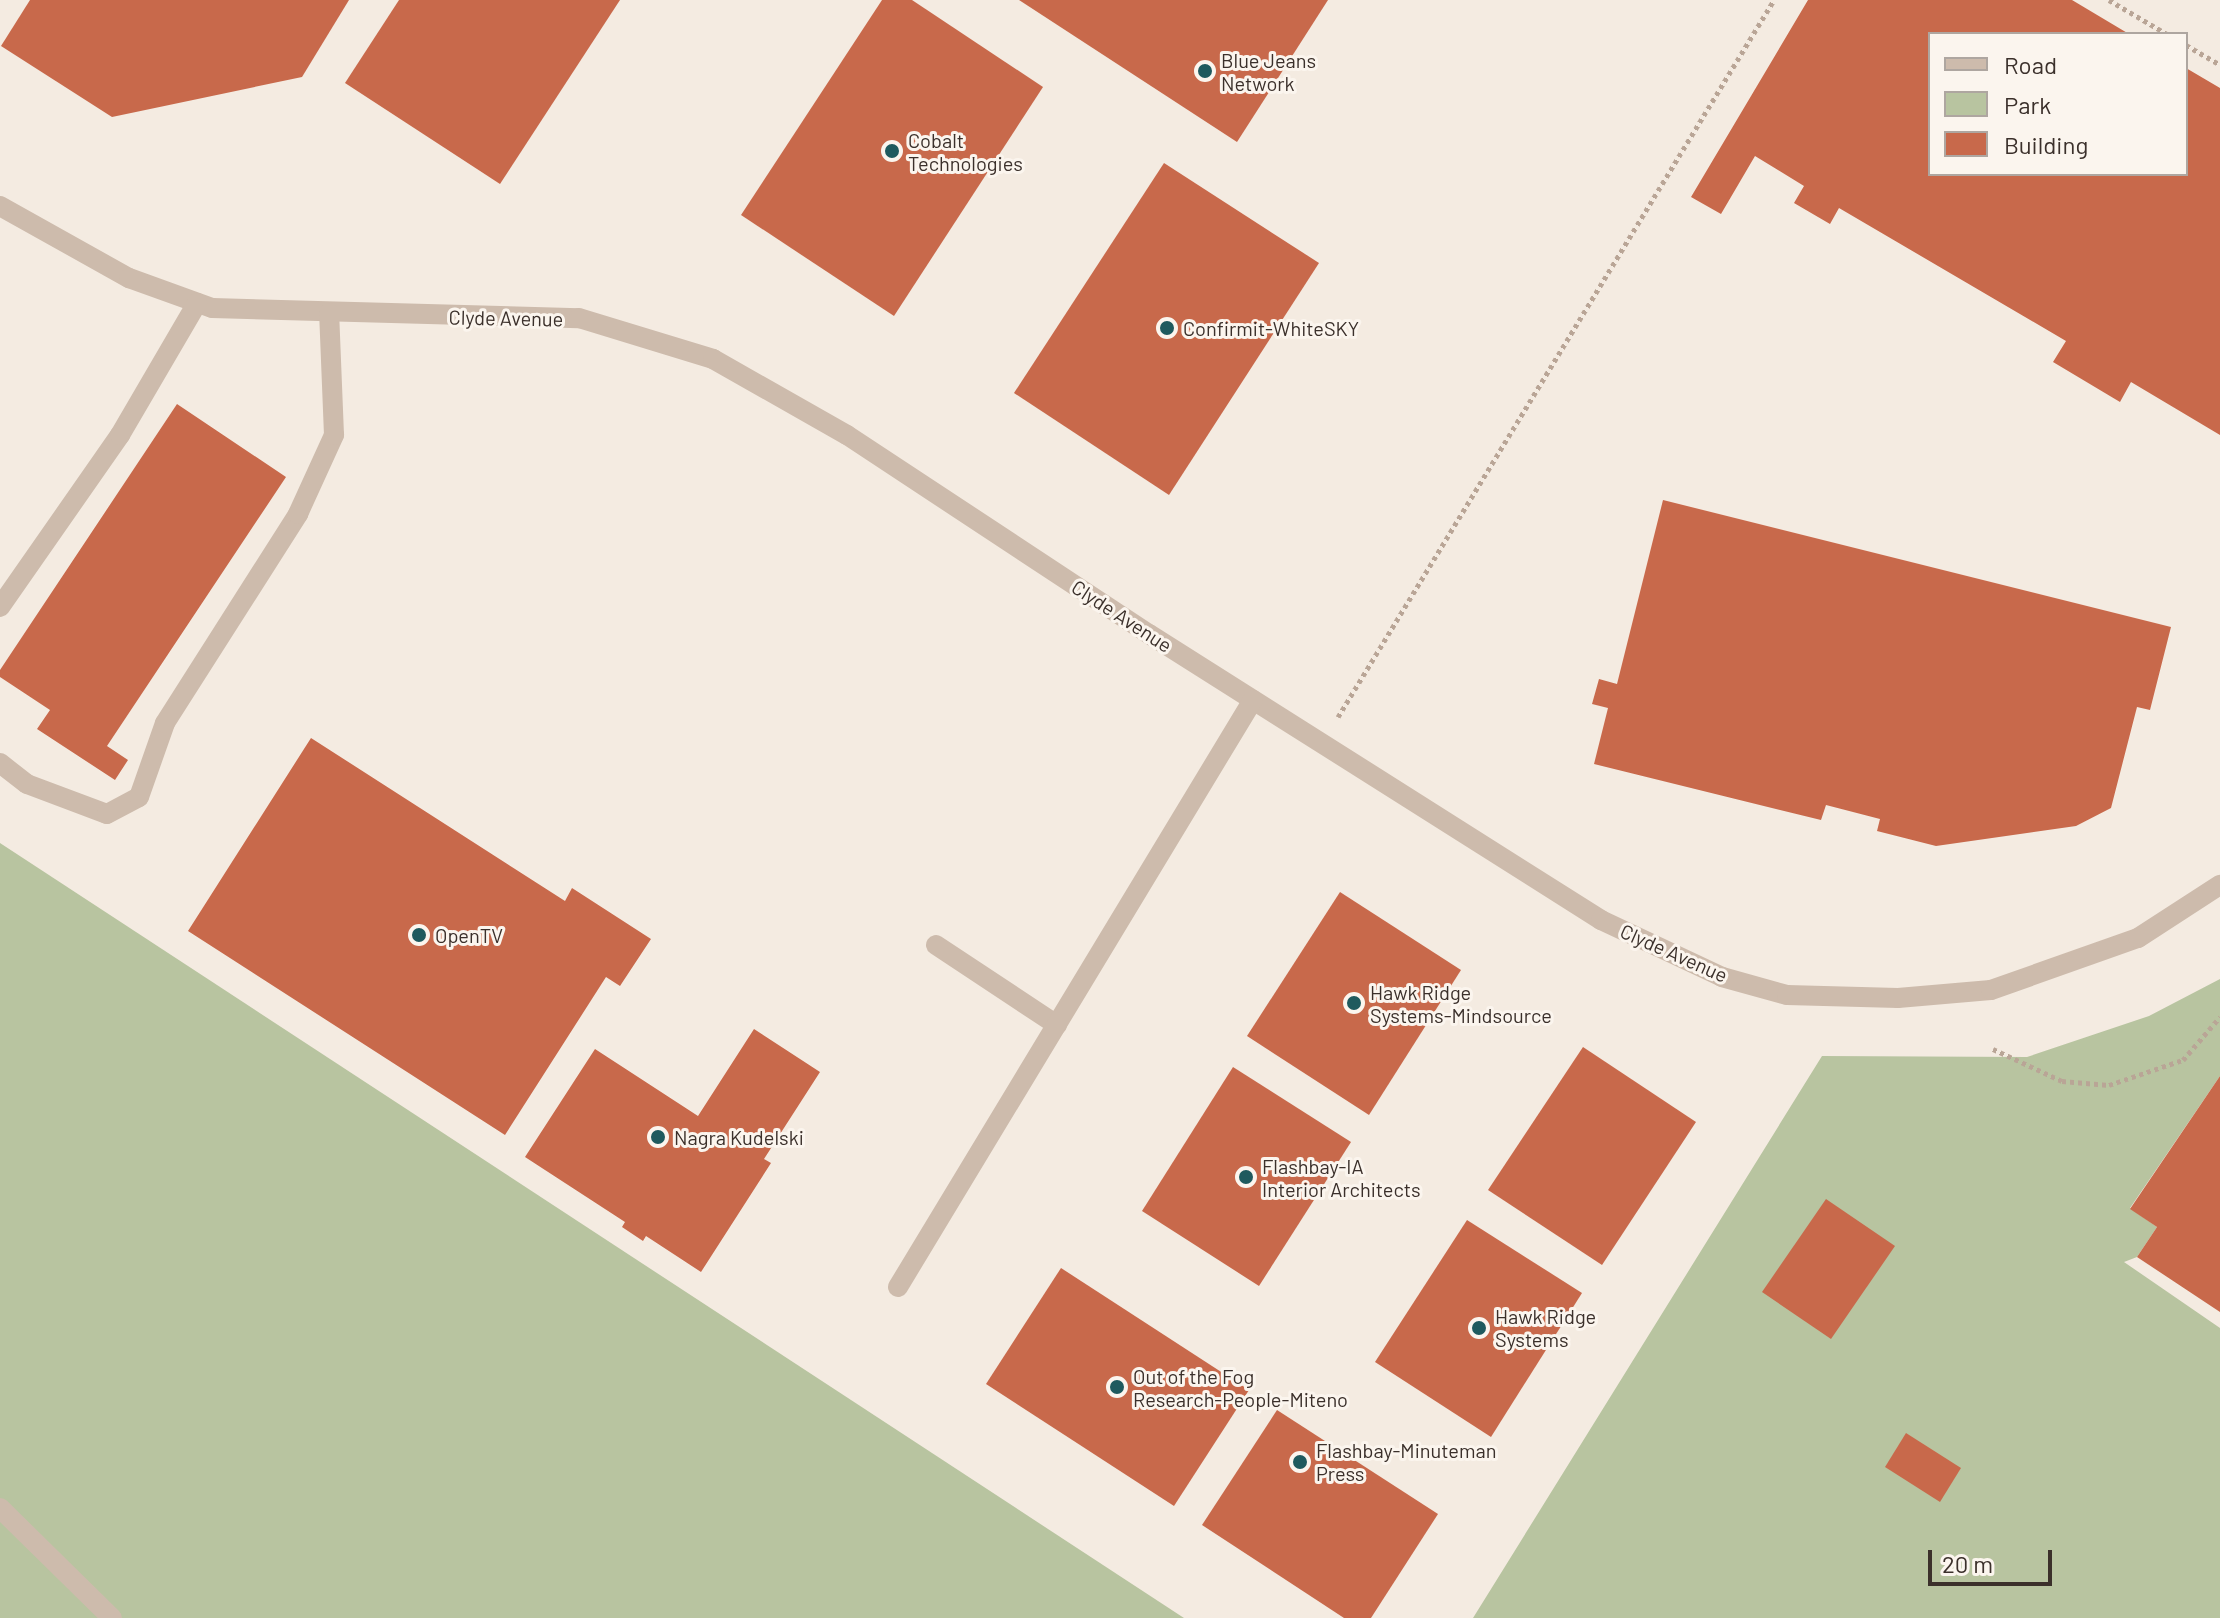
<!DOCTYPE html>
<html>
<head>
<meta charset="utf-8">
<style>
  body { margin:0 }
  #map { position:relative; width:2220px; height:1618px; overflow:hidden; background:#f4ebe1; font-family:Barlow,sans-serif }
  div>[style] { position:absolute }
  .green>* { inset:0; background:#b8c4a0 }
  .building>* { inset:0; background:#c8694b }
  .path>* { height:5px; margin-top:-2.5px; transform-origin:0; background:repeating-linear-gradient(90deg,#b9a596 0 4px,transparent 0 8px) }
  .minor>* { height:20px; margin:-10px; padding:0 10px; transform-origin:10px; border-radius:10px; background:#cdbbac }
  .dots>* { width:22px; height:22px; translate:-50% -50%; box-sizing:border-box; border:4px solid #fbf5ee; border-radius:50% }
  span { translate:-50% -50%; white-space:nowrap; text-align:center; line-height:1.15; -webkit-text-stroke:6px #fbf5ee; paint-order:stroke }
  .poi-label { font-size:20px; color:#3b302b }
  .left { translate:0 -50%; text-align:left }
  .street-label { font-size:20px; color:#3b302b }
  .legend { position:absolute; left:1928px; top:32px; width:260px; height:144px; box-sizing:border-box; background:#fbf5ee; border:2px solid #aea6a0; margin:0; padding:10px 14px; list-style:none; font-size:24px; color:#3b302b }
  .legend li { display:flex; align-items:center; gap:16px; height:40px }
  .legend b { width:40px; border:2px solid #aea6a0 }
  .scale { position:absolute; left:1928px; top:1550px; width:124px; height:36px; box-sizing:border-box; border:4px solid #3b302b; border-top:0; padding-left:10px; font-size:24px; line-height:28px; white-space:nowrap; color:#3b302b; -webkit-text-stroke:6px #fbf5ee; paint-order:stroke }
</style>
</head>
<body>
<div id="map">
  <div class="green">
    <i style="clip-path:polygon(0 843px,1184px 1618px,0 1618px)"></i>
    <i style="clip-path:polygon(2220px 979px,2220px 1076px,2130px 1208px,2157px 1227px,2137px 1257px,2124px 1262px,2220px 1328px,2220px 1618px,1473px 1618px,1822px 1056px,2027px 1057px,2149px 1016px)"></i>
  </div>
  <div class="building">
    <i style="clip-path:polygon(30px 0,349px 0,302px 77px,112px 117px,1px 46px)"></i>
    <i style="clip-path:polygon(399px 0,620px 0,500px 184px,345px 83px)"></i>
    <i style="clip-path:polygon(882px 0,912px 0,1043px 87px,894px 316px,741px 215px)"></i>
    <i style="clip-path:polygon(1019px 0,1328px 0,1237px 142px)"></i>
    <i style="clip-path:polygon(1808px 0,2072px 0,2129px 34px,1930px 34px,1930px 174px,2186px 174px,2186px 68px,2220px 88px,2220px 435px,2131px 382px,2120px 402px,2053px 362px,2066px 341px,1839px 208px,1830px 224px,1794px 203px,1804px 186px,1755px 156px,1721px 214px,1691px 197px)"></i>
    <i style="clip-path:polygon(1164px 163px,1319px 263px,1169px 495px,1014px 393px)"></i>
    <i style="clip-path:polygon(177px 404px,286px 477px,107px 746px,128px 760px,115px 780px,37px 729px,50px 710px,0 677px,0 670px)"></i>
    <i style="clip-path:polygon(1663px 500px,2171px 627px,2150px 710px,2137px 707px,2111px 808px,2076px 826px,1936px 846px,1877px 831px,1880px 819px,1826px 805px,1821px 820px,1594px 764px,1608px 708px,1592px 704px,1599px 679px,1617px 684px)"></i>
    <i style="clip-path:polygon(311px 738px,565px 901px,572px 888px,651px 939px,620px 986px,606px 977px,505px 1135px,188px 931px)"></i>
    <i style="clip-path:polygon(1340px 892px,1461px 970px,1369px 1115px,1247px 1036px)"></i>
    <i style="clip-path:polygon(754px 1029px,820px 1072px,764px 1159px,771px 1163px,701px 1272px,646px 1236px,643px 1241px,622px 1227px,625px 1222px,525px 1157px,595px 1049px,698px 1116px)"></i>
    <i style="clip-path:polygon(1583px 1047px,1696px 1122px,1602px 1265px,1488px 1190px)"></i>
    <i style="clip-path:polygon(1233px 1067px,1351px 1142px,1259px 1286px,1142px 1211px)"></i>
    <i style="clip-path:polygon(2220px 1076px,2220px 1312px,2137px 1257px,2157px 1227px,2130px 1209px)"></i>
    <i style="clip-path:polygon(1826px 1199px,1895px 1246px,1831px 1339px,1762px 1292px)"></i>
    <i style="clip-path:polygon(1467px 1220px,1582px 1293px,1491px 1437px,1375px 1362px)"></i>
    <i style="clip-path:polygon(1061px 1268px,1249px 1390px,1174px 1506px,986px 1384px)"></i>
    <i style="clip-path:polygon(1277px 1410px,1438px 1514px,1371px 1618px,1344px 1618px,1202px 1525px)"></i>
    <i style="clip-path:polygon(1906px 1433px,1961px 1468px,1940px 1502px,1885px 1467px)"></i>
  </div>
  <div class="path">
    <i style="left:2109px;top:0;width:67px;rotate:30.4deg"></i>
    <i style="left:2186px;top:45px;width:39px;rotate:30deg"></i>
    <i style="left:1338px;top:717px;width:839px;rotate:-58.7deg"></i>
    <i style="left:1993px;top:1049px;width:76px;rotate:24.9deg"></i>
    <i style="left:2062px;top:1081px;width:47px;rotate:4.9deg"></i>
    <i style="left:2109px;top:1085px;width:78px;rotate:-18.7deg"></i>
    <i style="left:2183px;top:1060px;width:57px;rotate:-49.3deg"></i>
  </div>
  <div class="minor">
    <i style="left:0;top:206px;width:148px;rotate:29.2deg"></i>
    <i style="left:129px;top:278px;width:88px;rotate:19.9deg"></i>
    <i style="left:212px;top:308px;width:367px;rotate:1.6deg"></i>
    <i style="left:579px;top:318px;width:140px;rotate:17deg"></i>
    <i style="left:713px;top:359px;width:154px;rotate:29.6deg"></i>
    <i style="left:847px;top:435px;width:362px;rotate:33.4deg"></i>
    <i style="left:1149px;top:634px;width:535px;rotate:32.32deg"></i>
    <i style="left:1601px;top:920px;width:134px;rotate:25.2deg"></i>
    <i style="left:1722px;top:977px;width:67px;rotate:15.5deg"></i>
    <i style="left:1787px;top:995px;width:111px;rotate:1.5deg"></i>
    <i style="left:1898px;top:998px;width:93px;rotate:-4.9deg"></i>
    <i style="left:1991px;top:990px;width:156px;rotate:-19.5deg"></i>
    <i style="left:2138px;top:938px;width:98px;rotate:-32.9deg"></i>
    <i style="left:0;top:607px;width:210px;rotate:-55.1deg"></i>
    <i style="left:120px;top:435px;width:153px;rotate:-59.7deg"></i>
    <i style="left:0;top:763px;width:34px;rotate:38deg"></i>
    <i style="left:27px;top:784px;width:85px;rotate:20.6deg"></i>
    <i style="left:107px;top:814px;width:36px;rotate:-28deg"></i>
    <i style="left:139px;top:797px;width:78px;rotate:-70.6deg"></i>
    <i style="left:165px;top:723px;width:248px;rotate:-57.5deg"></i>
    <i style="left:298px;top:514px;width:87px;rotate:-65.5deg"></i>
    <i style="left:334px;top:435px;width:122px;rotate:-92.3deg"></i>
    <i style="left:936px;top:945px;width:145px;rotate:33.5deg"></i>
    <i style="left:898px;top:1287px;width:686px;rotate:-58.84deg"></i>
    <i style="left:0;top:1508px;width:157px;rotate:44.5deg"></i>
  </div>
  <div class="dots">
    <i style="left:1205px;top:71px;background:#1f5a5e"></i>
    <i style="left:892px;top:151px;background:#1f5a5e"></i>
    <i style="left:1167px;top:328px;background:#1f5a5e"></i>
    <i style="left:419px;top:935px;background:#1f5a5e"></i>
    <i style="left:1354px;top:1003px;background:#1f5a5e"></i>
    <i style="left:658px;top:1137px;background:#1f5a5e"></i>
    <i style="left:1246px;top:1177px;background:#1f5a5e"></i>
    <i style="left:1479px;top:1328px;background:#1f5a5e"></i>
    <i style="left:1117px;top:1387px;background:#1f5a5e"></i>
    <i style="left:1300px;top:1462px;background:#1f5a5e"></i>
  </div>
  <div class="poi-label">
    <span class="left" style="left:1221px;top:72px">Blue Jeans<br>Network</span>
    <span class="left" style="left:908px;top:152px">Cobalt<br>Technologies</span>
    <span class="left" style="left:1183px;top:328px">Confirmit-WhiteSKY</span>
    <span class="left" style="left:435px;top:935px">OpenTV</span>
    <span class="left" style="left:1370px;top:1004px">Hawk Ridge<br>Systems-Mindsource</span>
    <span class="left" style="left:674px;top:1137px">Nagra Kudelski</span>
    <span class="left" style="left:1262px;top:1178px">Flashbay-IA<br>Interior Architects</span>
    <span class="left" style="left:1495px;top:1328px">Hawk Ridge<br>Systems</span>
    <span class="left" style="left:1133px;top:1388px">Out of the Fog<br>Research-People-Miteno</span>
    <span class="left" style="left:1316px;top:1462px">Flashbay-Minuteman<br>Press</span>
  </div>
  <div class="street-label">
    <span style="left:506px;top:318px;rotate:1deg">Clyde Avenue</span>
    <span style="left:1122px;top:616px;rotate:33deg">Clyde Avenue</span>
    <span style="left:1674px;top:953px;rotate:24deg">Clyde Avenue</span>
  </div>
  <ul class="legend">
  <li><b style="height:10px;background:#cdbbac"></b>Road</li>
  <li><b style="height:22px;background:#b8c4a0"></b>Park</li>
  <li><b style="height:22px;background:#c8694b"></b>Building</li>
  </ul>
  <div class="scale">20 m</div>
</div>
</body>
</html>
